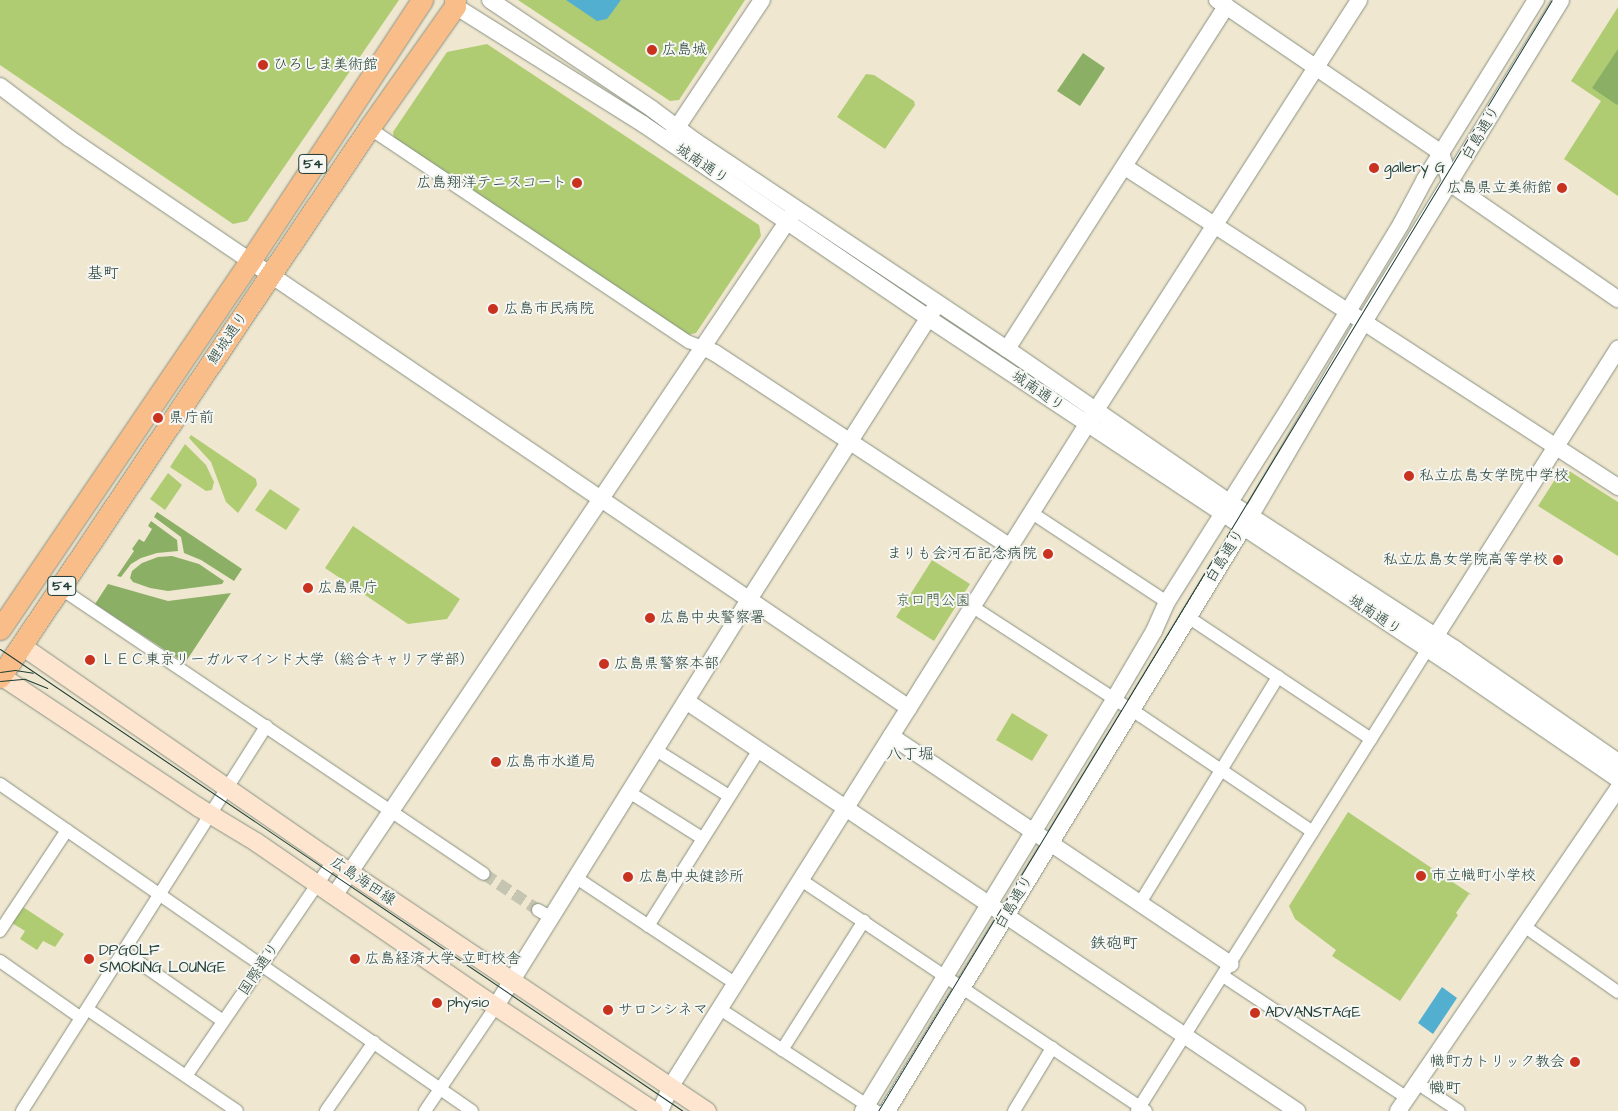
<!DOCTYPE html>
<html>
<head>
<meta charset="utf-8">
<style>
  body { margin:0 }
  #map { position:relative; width:1618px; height:1111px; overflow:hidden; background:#f0e7d0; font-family:"Architects Daughter","Klee One",sans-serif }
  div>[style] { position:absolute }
  .green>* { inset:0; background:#afcc73 }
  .forest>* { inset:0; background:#8bb065 }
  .water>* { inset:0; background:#52afd0 }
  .minor-tunnel>* { height:12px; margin-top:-6px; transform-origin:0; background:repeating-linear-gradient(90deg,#c6c5b1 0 12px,transparent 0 18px) }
  .roads { filter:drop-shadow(0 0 1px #889282) drop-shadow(0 0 1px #889282) }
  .minor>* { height:12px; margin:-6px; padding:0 6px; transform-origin:6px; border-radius:6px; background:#fff }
  .tertiary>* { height:16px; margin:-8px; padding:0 8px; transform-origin:8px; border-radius:8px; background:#fff }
  .secondary>* { height:18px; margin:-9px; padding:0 9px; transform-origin:9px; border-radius:9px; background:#fde5d0 }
  .trunk>* { height:21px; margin:-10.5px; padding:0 10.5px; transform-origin:10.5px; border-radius:10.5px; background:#f9bd89 }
  .tram>* { height:1px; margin:-0.5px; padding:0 0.5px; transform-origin:0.5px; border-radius:0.5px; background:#1f3d34 }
  .dots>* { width:14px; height:14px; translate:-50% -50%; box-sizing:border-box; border:2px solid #f6f6f2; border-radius:50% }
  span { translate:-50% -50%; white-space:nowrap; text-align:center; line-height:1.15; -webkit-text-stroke:4px #f6f6f2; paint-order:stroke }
  .shield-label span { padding:1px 4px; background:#f6f6f2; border:1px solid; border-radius:4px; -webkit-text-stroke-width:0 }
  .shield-label { font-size:14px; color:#1f3d34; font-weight:700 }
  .poi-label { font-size:15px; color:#1f3d34 }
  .left { translate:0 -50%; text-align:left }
  .right { translate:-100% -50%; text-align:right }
  .street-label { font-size:15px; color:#1f3d34 }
  .park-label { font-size:15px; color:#3c5a41 }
  .neighbourhood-label { font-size:16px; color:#1f3d34 }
</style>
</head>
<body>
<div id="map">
  <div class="green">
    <i style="clip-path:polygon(0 0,399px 0,247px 221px,233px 224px,0 65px)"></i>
    <i style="clip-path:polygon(518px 0,745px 0,679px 100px,670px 101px)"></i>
    <i style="clip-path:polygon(1618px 7px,1618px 196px,1564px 159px,1601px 101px,1571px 81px)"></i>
    <i style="clip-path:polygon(487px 44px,759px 225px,761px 236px,696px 333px,688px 335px,394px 140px,393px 132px,447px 52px)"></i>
    <i style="clip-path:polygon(866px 74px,874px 75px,914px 101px,915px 105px,885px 149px,837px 117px)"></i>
    <i style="clip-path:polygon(191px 435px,256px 479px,257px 485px,238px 513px,226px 502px,211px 462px,189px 438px)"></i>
    <i style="clip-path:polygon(185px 444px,206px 465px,214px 482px,212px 490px,206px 491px,170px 467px)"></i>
    <i style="clip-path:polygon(1563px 467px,1618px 502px,1618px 556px,1538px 506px)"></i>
    <i style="clip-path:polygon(168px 473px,182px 485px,165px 510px,150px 499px)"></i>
    <i style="clip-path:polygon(270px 489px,300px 509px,286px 530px,255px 510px)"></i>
    <i style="clip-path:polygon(353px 526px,460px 599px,447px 619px,408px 624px,325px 568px)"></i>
    <i style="clip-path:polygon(932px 560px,970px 584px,934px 641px,896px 617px)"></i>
    <i style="clip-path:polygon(1012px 713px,1048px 735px,1032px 761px,996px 740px)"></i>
    <i style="clip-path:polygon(1348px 812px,1472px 895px,1469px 894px,1456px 913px,1458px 915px,1400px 1001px,1332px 956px,1336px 950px,1295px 919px,1289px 906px)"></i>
    <i style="clip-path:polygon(23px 907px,64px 934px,55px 947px,43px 941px,37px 950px,20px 939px,25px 931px,12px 923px)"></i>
  </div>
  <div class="forest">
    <i style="clip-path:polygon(1618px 49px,1618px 104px,1617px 105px,1592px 88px)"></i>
    <i style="clip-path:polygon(1083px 53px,1105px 68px,1080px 106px,1057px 91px)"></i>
    <i style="clip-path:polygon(157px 512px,242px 569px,234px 581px,201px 560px,184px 553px,181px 537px,154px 517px)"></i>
    <i style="clip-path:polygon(151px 521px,177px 540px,178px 551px,157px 553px,141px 558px,131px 564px,121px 577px,117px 576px,134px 551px,132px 549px,139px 539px,144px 542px,152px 529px,148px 526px)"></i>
    <i style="clip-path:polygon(172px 556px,199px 564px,224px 581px,222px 584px,168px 591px,150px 588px,133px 582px,130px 578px,132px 571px,142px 563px,158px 557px)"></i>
    <i style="clip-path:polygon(108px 584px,168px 601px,231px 593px,185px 663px,95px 604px)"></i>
  </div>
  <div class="water">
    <i style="clip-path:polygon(566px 0,621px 0,607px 19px,597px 21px)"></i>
    <i style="clip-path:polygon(1442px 987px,1457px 998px,1433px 1034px,1418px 1023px)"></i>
  </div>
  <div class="minor-tunnel">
    <i style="left:484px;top:874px;width:65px;rotate:33.7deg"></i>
  </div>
  <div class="roads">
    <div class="minor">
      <i style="left:369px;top:128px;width:385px;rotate:33.8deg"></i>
      <i style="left:689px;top:342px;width:15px;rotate:20deg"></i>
      <i style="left:1032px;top:513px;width:162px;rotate:33.4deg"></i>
      <i style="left:60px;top:588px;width:511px;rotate:34deg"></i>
      <i style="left:973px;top:607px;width:200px;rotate:33deg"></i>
      <i style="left:1141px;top:716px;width:207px;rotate:34deg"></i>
      <i style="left:1188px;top:617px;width:220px;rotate:33.7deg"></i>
      <i style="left:656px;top:750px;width:86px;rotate:32.2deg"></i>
      <i style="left:0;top:784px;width:574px;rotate:34.71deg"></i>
      <i style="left:629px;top:792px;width:86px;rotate:32.2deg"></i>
      <i style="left:575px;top:877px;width:193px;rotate:33.6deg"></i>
      <i style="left:801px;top:880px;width:415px;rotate:33.8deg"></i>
      <i style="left:1140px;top:903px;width:265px;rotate:-58.6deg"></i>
      <i style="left:538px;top:910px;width:14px;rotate:30deg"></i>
      <i style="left:648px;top:926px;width:208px;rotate:-57.8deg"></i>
      <i style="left:1524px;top:926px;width:115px;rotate:35.1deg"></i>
      <i style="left:0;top:931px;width:121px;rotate:-56.4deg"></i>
      <i style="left:123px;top:951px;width:122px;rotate:35deg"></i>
      <i style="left:0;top:961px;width:99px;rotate:35.1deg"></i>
      <i style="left:1223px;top:976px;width:221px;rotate:33.5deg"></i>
      <i style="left:87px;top:1009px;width:181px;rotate:34.2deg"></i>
      <i style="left:720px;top:1009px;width:186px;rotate:33.2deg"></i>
      <i style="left:782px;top:1050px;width:153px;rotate:-57.6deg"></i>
      <i style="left:186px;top:1076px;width:260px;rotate:-55.6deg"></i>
      <i style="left:1417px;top:1083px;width:50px;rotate:33.7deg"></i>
      <i style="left:22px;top:1111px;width:456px;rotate:-57.6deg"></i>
      <i style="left:326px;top:1111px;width:84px;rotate:-55.2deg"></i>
      <i style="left:425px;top:1111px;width:127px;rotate:-55.9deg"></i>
      <i style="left:1014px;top:1111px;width:74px;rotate:-58.9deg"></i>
      <i style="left:1137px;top:1111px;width:545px;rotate:-57.83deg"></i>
    </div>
    <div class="tertiary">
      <i style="left:490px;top:0;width:195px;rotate:33.9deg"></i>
      <i style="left:652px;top:109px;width:54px;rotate:36.7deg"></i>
      <i style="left:695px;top:141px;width:375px;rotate:33.7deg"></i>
      <i style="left:1007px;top:349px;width:270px;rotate:34.6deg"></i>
      <i style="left:1229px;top:502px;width:270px;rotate:33deg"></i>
      <i style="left:1455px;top:649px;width:198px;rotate:34.7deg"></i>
      <i style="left:1217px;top:0;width:271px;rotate:34.3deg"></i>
      <i style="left:1441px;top:153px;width:33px;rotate:72deg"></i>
      <i style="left:1451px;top:184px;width:203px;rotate:34.6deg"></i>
      <i style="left:455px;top:6px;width:222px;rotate:32.1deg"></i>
      <i style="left:643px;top:124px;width:345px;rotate:34.2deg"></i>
      <i style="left:928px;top:318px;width:623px;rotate:33.54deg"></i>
      <i style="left:1447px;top:662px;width:207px;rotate:34.4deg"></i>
      <i style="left:0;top:86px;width:86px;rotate:37deg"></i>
      <i style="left:69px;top:138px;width:1015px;rotate:34.16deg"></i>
      <i style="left:672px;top:135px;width:162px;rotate:-56.3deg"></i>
      <i style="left:1125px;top:167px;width:588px;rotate:32.99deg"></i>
      <i style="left:703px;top:347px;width:13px;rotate:27deg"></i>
      <i style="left:715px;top:353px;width:353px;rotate:33.3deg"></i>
      <i style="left:1007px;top:349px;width:407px;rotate:-57.4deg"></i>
      <i style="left:1430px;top:645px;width:351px;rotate:-57.6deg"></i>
      <i style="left:686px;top:701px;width:736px;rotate:33.86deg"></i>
      <i style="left:891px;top:736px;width:409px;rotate:33.9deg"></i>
      <i style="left:334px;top:896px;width:823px;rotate:-56.1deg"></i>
      <i style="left:496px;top:1006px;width:481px;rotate:-58.1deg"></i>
      <i style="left:750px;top:598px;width:343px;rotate:-57.5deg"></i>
      <i style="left:660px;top:1111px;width:27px;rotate:-66deg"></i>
      <i style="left:671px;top:1086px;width:798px;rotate:-57.84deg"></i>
      <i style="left:1096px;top:410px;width:487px;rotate:-57.3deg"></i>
      <i style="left:863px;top:1111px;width:482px;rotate:-58.6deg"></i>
      <i style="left:1114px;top:699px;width:79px;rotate:-59.5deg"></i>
      <i style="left:1154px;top:631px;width:32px;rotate:-66deg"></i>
      <i style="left:1167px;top:602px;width:233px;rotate:-57.8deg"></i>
      <i style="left:1291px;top:405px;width:212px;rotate:-58.7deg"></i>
      <i style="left:1401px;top:224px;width:51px;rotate:-61.9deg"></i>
      <i style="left:1425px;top:179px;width:211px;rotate:-58.2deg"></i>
      <i style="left:887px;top:1111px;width:698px;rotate:-58.59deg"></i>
      <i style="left:1251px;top:515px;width:224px;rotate:-59.7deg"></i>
      <i style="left:1364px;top:322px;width:377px;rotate:-58.5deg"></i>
      <i style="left:1398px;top:1111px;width:391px;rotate:-55.7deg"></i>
    </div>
    <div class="secondary">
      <i style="left:22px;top:646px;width:367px;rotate:34.7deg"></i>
      <i style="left:324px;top:855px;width:461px;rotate:33.8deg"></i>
      <i style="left:1px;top:676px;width:237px;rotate:33.6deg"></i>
      <i style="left:198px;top:807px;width:68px;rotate:31.1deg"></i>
      <i style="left:256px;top:842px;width:268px;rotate:34.5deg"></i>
      <i style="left:477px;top:994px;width:212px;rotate:33.5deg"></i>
    </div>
    <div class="trunk">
      <i style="left:0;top:629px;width:445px;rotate:-55.8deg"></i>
      <i style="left:250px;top:261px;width:313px;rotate:-56.6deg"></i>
      <i style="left:0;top:677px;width:661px;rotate:-56.09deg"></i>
      <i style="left:369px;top:128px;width:149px;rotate:-54.8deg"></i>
      <i style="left:455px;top:6px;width:6px;rotate:-90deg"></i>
    </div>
  </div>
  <div class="tram">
    <i style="left:0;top:649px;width:825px;rotate:34.08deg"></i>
    <i style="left:0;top:672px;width:15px;rotate:-8deg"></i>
    <i style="left:15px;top:670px;width:18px;rotate:9deg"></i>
    <i style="left:0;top:681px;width:25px;rotate:-5deg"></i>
    <i style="left:25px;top:679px;width:24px;rotate:22deg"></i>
    <i style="left:878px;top:1111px;width:1299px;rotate:-58.76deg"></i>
  </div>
  <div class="dots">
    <i style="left:652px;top:50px;background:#c8321e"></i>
    <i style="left:263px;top:65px;background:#c8321e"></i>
    <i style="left:1374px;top:168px;background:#c8321e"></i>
    <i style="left:577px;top:183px;background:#c8321e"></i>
    <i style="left:1562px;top:188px;background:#c8321e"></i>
    <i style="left:493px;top:309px;background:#c8321e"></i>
    <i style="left:158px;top:418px;background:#c8321e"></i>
    <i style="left:1409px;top:476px;background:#c8321e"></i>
    <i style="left:1048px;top:554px;background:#c8321e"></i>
    <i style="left:1558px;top:560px;background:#c8321e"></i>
    <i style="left:308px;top:588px;background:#c8321e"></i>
    <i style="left:650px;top:618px;background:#c8321e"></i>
    <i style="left:90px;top:660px;background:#c8321e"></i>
    <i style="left:604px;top:664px;background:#c8321e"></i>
    <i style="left:496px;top:762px;background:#c8321e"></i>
    <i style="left:1421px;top:876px;background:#c8321e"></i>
    <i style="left:628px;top:877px;background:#c8321e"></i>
    <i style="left:89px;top:959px;background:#c8321e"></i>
    <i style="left:355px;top:959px;background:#c8321e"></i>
    <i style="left:437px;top:1003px;background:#c8321e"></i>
    <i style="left:608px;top:1010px;background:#c8321e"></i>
    <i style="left:1255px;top:1013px;background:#c8321e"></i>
    <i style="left:1575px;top:1062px;background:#c8321e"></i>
  </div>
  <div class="shield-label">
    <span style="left:313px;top:164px">54</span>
    <span style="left:62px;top:586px">54</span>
  </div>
  <div class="poi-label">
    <span class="left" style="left:662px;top:50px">広島城</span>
    <span class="left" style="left:273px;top:65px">ひろしま美術館</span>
    <span class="left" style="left:1384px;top:168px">gallery G</span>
    <span class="right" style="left:567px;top:183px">広島翔洋テニスコート</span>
    <span class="right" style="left:1552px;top:188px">広島県立美術館</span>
    <span class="left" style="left:504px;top:309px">広島市民病院</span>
    <span class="left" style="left:169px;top:418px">県庁前</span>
    <span class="left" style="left:1419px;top:476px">私立広島女学院中学校</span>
    <span class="right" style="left:1037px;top:554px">まりも会河石記念病院</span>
    <span class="right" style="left:1548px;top:560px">私立広島女学院高等学校</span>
    <span class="left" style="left:318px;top:588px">広島県庁</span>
    <span class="left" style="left:660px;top:618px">広島中央警察署</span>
    <span class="left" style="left:100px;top:660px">ＬＥＣ東京リーガルマインド大学（総合キャリア学部）</span>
    <span class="left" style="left:614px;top:664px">広島県警察本部</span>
    <span class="left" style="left:506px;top:762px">広島市水道局</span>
    <span class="left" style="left:1431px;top:876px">市立幟町小学校</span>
    <span class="left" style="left:639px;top:877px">広島中央健診所</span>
    <span class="left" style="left:99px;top:959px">DPGOLF<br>SMOKING LOUNGE</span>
    <span class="left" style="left:365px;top:959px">広島経済大学 立町校舎</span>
    <span class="left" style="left:447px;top:1003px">physio</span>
    <span class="left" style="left:618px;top:1010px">サロンシネマ</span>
    <span class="left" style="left:1265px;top:1013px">ADVANSTAGE</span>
    <span class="right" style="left:1565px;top:1062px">幟町カトリック教会</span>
  </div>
  <div class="street-label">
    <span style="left:1481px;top:133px;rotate:-59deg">白島通り</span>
    <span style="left:702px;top:164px;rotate:34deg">城南通り</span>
    <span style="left:228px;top:338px;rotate:-56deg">鯉城通り</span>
    <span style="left:1038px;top:391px;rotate:34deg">城南通り</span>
    <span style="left:1225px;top:556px;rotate:-58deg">白島通り</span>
    <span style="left:1375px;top:615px;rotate:34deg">城南通り</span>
    <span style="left:363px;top:881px;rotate:34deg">広島海田線</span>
    <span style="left:1014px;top:902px;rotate:-59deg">白島通り</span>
    <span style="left:259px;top:969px;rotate:-56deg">国際通り</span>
  </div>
  <div class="park-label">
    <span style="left:933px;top:601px">京口門公園</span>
  </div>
  <div class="neighbourhood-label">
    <span style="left:103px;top:273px">基町</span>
    <span style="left:910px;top:754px">八丁堀</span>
    <span style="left:1114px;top:943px">鉄砲町</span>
    <span style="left:1445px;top:1088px">幟町</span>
  </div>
</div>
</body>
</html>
